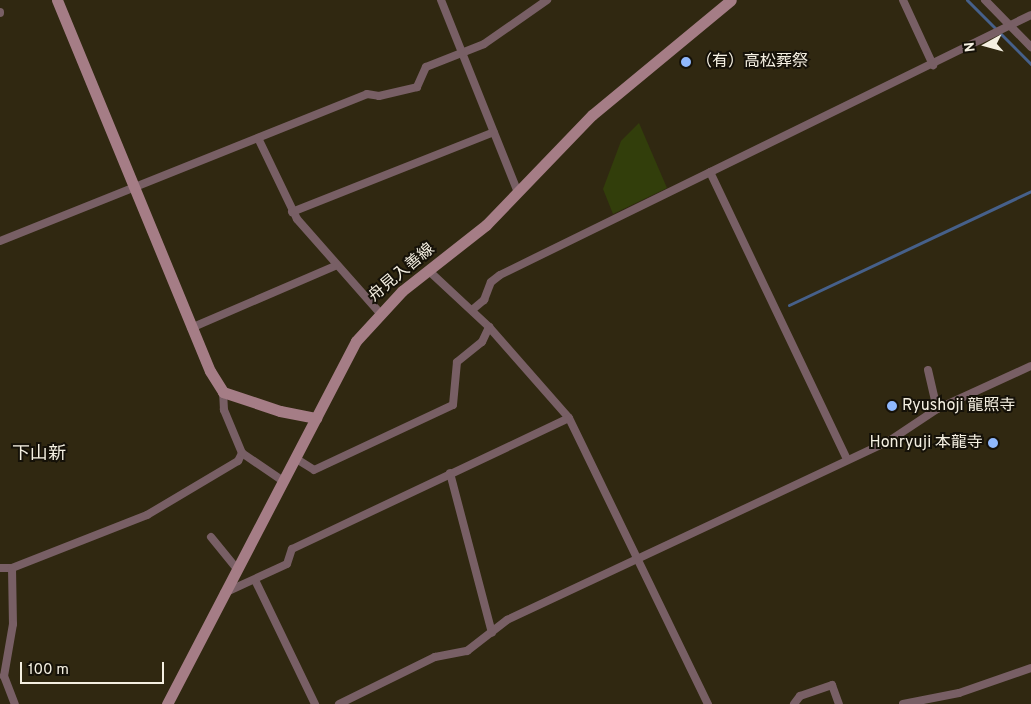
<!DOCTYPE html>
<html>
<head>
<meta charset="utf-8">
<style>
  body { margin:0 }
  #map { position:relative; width:1031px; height:704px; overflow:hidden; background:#302811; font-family:Overpass,"Noto Sans JP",sans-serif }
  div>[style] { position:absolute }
  .green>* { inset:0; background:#323e0b }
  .stream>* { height:3px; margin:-1.5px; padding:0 1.5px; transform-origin:1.5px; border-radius:1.5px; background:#46608a }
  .street>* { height:8px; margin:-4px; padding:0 4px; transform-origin:4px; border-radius:4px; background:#785f65 }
  .secondary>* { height:11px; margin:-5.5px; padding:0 5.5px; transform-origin:5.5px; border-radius:5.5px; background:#a57d86 }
  .dots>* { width:14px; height:14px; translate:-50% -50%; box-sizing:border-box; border:2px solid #151108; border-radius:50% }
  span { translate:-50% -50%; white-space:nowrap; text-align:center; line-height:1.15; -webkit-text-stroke:4px #151108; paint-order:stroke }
  .poi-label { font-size:16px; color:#f4efe1 }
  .left { translate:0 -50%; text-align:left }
  .right { translate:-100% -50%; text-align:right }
  .street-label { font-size:16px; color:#f4efe1 }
  .neighbourhood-label { font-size:18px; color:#f4efe1 }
  .north { position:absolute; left:961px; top:20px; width:50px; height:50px; -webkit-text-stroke:4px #151108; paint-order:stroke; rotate:263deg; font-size:14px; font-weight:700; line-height:20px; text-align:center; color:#f4efe1 }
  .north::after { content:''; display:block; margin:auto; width:18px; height:22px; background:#f4efe1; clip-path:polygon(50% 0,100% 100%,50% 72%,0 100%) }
  .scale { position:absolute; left:20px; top:662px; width:144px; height:22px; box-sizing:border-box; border:2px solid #f4efe1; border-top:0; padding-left:6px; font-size:15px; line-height:18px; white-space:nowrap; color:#f4efe1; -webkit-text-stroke:4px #151108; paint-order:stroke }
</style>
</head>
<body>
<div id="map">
  <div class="green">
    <i style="clip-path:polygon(639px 123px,667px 188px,613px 214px,603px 189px,621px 141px)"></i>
  </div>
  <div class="stream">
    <i style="left:967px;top:0;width:91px;rotate:45deg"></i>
    <i style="left:789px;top:305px;width:268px;rotate:-25.2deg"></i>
  </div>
  <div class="street">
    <i style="left:441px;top:0;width:208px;rotate:68.2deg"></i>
    <i style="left:903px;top:0;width:72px;rotate:65.2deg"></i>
    <i style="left:985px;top:0;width:66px;rotate:45.6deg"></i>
    <i style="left:0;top:12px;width:1px;rotate:90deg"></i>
    <i style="left:258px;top:138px;width:90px;rotate:64.3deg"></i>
    <i style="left:297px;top:219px;width:124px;rotate:48.6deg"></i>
    <i style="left:710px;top:172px;width:318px;rotate:64.5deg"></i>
    <i style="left:292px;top:212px;width:217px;rotate:-21.6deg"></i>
    <i style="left:0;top:241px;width:395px;rotate:-21.8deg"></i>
    <i style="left:367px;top:94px;width:12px;rotate:9deg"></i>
    <i style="left:379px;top:96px;width:39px;rotate:-13deg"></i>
    <i style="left:417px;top:87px;width:22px;rotate:-66deg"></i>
    <i style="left:426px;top:67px;width:62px;rotate:-21.6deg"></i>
    <i style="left:484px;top:44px;width:77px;rotate:-34.9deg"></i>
    <i style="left:429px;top:271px;width:82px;rotate:43deg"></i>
    <i style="left:489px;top:327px;width:121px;rotate:48.7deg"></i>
    <i style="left:569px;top:418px;width:318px;rotate:64.1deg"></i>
    <i style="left:472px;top:310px;width:16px;rotate:-40deg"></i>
    <i style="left:484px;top:300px;width:19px;rotate:-69deg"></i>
    <i style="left:491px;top:282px;width:11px;rotate:-38deg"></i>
    <i style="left:500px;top:275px;width:591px;rotate:-26.09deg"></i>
    <i style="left:191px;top:328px;width:159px;rotate:-23.3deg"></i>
    <i style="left:928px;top:370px;width:40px;rotate:77deg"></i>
    <i style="left:242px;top:453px;width:50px;rotate:34.3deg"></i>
    <i style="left:295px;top:458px;width:22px;rotate:32deg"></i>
    <i style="left:314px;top:470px;width:153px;rotate:-25.1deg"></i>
    <i style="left:453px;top:405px;width:43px;rotate:-84.7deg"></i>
    <i style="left:457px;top:362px;width:32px;rotate:-39deg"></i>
    <i style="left:482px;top:342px;width:17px;rotate:-65deg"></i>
    <i style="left:450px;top:473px;width:165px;rotate:75.3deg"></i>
    <i style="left:211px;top:537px;width:41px;rotate:50.9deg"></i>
    <i style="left:0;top:568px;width:12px"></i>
    <i style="left:12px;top:568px;width:145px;rotate:-21.4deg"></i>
    <i style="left:147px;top:515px;width:106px;rotate:-30.7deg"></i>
    <i style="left:238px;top:461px;width:9px;rotate:-63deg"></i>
    <i style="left:242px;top:453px;width:47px;rotate:-112.7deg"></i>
    <i style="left:224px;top:410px;width:18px;rotate:-93deg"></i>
    <i style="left:12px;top:568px;width:56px;rotate:89deg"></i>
    <i style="left:13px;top:624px;width:53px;rotate:99.8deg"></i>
    <i style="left:4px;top:676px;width:30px;rotate:69deg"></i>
    <i style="left:255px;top:580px;width:138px;rotate:64.2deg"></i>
    <i style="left:224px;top:593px;width:69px;rotate:-24.7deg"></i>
    <i style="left:287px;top:564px;width:16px;rotate:-72deg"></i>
    <i style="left:292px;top:549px;width:306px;rotate:-25.3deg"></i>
    <i style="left:339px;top:704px;width:107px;rotate:-26.1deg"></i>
    <i style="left:435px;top:657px;width:33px;rotate:-11deg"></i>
    <i style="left:467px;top:651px;width:51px;rotate:-37.8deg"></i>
    <i style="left:507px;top:620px;width:422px;rotate:-25.1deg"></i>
    <i style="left:889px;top:441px;width:58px;rotate:-33.7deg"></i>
    <i style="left:937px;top:409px;width:103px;rotate:-24.6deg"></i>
    <i style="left:794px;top:704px;width:10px;rotate:-53deg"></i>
    <i style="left:800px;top:696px;width:34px;rotate:-19deg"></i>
    <i style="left:832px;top:685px;width:20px;rotate:70deg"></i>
    <i style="left:903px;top:704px;width:57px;rotate:-11.1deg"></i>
    <i style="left:959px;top:693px;width:76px;rotate:-19.1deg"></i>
  </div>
  <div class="secondary">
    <i style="left:57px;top:0;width:401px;rotate:67.6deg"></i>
    <i style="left:210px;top:371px;width:25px;rotate:58deg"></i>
    <i style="left:223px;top:392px;width:60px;rotate:18.4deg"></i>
    <i style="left:280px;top:411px;width:37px;rotate:11deg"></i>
    <i style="left:167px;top:704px;width:409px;rotate:-62.5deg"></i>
    <i style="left:356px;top:341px;width:68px;rotate:-47.4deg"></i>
    <i style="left:402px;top:291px;width:107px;rotate:-38.2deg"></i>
    <i style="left:486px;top:225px;width:153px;rotate:-46.1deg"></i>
    <i style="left:592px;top:115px;width:180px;rotate:-39.6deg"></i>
  </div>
  <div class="dots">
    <i style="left:686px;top:62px;background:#8fb8fd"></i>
    <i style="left:892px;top:406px;background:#8fb8fd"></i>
    <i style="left:993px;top:443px;background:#8fb8fd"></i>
  </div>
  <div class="poi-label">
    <span class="left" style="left:696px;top:62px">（有）高松葬祭</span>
    <span class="left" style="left:902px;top:406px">Ryushoji 龍照寺</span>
    <span class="right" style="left:983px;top:443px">Honryuji 本龍寺</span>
  </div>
  <div class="street-label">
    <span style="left:402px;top:273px;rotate:-40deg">舟見入善線</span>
  </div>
  <div class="neighbourhood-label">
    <span style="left:39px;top:455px">下山新</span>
  </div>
  <div class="north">N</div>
  <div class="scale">100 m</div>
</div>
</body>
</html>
